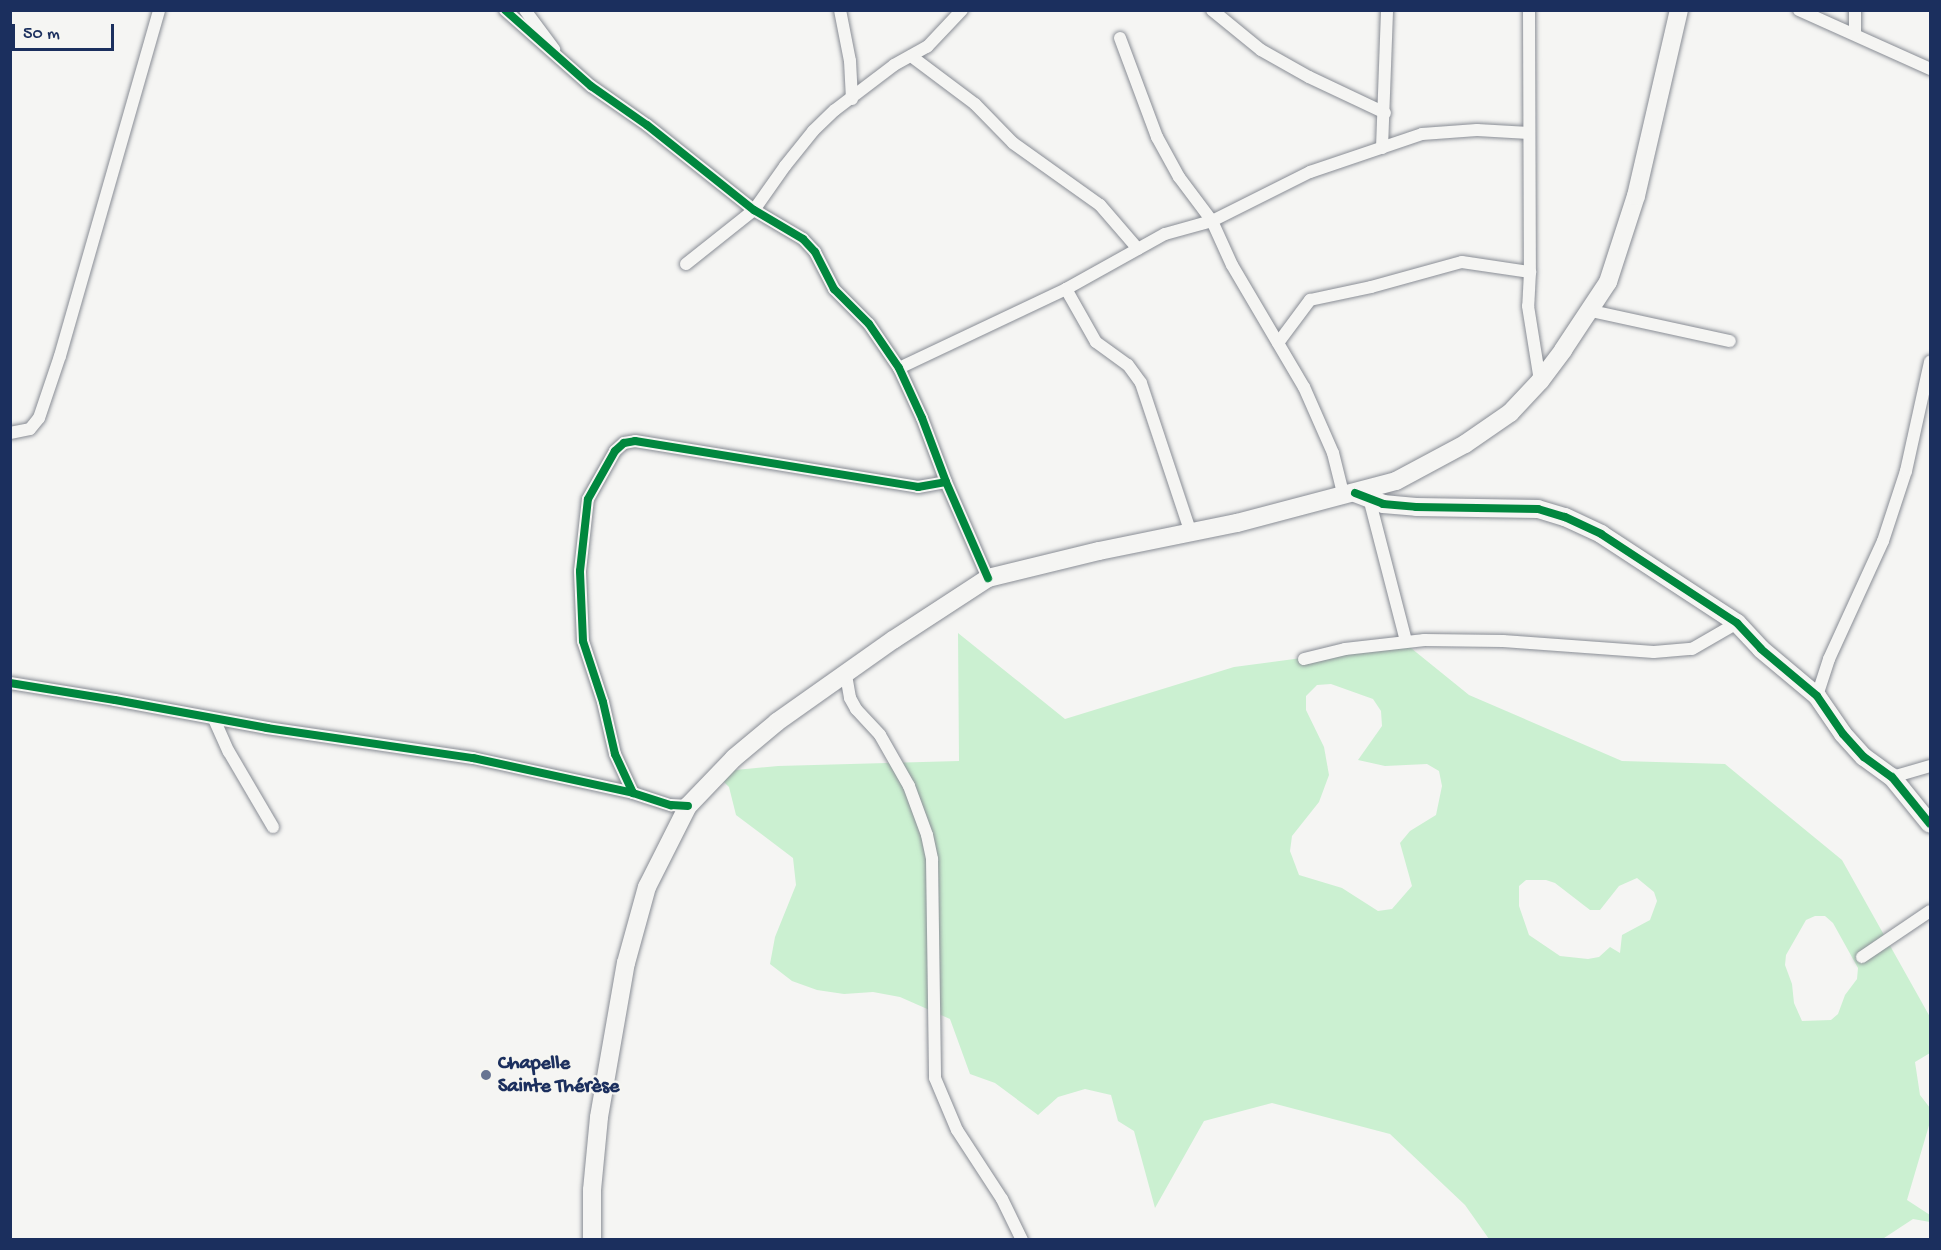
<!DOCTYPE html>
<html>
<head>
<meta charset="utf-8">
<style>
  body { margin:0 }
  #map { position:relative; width:1941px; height:1250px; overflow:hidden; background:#f5f5f3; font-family:"Gochi Hand",sans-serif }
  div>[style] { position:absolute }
  .green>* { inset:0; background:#cbf0d1 }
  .roads { filter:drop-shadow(0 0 2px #898d95) drop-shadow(0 0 2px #898d95) }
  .street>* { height:12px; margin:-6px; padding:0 6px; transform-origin:6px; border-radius:6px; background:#f5f5f3 }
  .secondary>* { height:18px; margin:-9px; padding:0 9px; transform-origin:9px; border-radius:9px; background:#f5f5f3 }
  .cycleway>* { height:8px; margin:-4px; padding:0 4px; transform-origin:4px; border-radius:4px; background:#00873e }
  .dots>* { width:16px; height:16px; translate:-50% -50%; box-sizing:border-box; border:3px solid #f6f6f2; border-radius:50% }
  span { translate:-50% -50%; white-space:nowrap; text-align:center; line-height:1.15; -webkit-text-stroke:4.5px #f6f6f2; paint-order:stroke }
  .poi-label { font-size:20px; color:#1b2f5e; font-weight:700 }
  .left { translate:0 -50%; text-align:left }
  .frame { position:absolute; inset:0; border:12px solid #1b2f5e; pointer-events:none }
  .scale { position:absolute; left:12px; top:24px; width:102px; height:27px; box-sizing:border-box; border:3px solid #1b2f5e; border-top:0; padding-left:8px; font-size:18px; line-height:21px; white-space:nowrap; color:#1b2f5e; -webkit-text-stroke:4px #f6f6f2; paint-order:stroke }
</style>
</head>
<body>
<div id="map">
  <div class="green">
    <i style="clip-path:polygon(evenodd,958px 633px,1065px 719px,1234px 667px,1406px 644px,1469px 695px,1622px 761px,1725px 764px,1842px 860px,1930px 1017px,1930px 1053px,1915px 1062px,1920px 1095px,1930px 1108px,1930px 1122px,1907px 1200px,1930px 1215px,1930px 1222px,1913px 1219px,1881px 1240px,1489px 1239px,1465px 1205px,1390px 1134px,1272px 1103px,1204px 1121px,1155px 1208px,1134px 1131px,1118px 1121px,1111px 1095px,1085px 1089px,1058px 1097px,1038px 1115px,995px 1083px,970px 1074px,950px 1019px,900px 997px,873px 992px,844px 994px,817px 990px,792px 981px,770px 964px,775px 937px,796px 885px,793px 858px,736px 815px,729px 787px,714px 772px,778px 766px,959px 761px,958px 633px,1331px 684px,1373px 699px,1381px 711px,1382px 726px,1358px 760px,1385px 766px,1427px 764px,1439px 771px,1442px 786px,1436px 815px,1410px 831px,1400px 843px,1412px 886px,1392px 909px,1378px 911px,1342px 888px,1299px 875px,1290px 851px,1292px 836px,1319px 802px,1329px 775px,1324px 747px,1306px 710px,1306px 696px,1317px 685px,1331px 684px,958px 633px,1637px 878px,1654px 892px,1657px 901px,1650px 920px,1622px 935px,1620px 953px,1610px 947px,1599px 957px,1588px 959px,1560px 956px,1529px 935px,1519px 906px,1519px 886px,1526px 880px,1546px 880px,1555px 883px,1590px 910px,1600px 910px,1619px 886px,1637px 878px,958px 633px,1815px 916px,1825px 916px,1833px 923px,1858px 968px,1857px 979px,1845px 995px,1838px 1014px,1831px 1020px,1802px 1021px,1794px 1003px,1792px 984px,1785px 965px,1786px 955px,1806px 920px,1815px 916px)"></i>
  </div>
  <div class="roads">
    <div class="street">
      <i style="left:505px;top:10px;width:115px;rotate:41.5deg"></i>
      <i style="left:591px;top:86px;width:68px;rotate:34.9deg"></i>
      <i style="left:647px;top:125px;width:137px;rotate:38.5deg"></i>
      <i style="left:754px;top:210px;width:57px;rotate:30.6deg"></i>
      <i style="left:803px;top:239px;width:18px;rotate:47deg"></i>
      <i style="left:815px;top:252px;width:42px;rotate:62.8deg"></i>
      <i style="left:834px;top:289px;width:49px;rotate:45deg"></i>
      <i style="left:869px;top:324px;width:53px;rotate:55.7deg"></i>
      <i style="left:899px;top:368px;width:55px;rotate:65.3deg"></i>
      <i style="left:922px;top:418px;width:68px;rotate:69.4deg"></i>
      <i style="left:946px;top:482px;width:105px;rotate:66.4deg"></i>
      <i style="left:525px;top:10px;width:49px;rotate:53.4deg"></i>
      <i style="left:840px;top:10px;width:52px;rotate:78.9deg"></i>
      <i style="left:850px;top:61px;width:38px;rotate:87deg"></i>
      <i style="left:1212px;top:10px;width:63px;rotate:39.2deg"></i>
      <i style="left:1261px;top:50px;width:55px;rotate:29.4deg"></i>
      <i style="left:1309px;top:77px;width:84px;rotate:25.3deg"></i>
      <i style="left:1529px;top:10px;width:262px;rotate:89.8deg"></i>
      <i style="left:1530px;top:272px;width:34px;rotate:93deg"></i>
      <i style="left:1528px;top:306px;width:76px;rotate:80.9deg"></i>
      <i style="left:1799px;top:10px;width:144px;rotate:24.2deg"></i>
      <i style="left:1855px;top:33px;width:23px;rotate:-90deg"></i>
      <i style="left:1120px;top:38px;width:106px;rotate:69.5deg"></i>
      <i style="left:1157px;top:137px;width:46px;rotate:61.2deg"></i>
      <i style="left:1179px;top:177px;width:55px;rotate:53.1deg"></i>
      <i style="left:1212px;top:221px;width:48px;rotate:65.6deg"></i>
      <i style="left:1232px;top:265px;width:142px;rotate:59.5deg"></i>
      <i style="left:1304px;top:387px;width:72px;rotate:66.3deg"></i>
      <i style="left:1333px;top:453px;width:45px;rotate:76deg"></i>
      <i style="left:911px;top:56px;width:80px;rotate:36.9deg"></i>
      <i style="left:975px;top:104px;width:54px;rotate:45.7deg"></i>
      <i style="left:1013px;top:143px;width:107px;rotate:35.5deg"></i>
      <i style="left:1100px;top:205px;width:58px;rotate:49.2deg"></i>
      <i style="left:1382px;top:148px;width:138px;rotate:-87.9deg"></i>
      <i style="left:686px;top:264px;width:87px;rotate:-38.5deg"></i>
      <i style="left:754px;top:210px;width:54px;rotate:-54.8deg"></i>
      <i style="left:785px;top:166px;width:45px;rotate:-51.3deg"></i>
      <i style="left:813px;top:131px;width:30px;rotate:-44deg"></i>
      <i style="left:835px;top:110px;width:74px;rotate:-37.3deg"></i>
      <i style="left:894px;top:65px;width:38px;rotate:-29deg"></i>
      <i style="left:927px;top:47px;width:51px;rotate:-46.6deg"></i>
      <i style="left:1066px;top:289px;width:61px;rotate:60.5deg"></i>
      <i style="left:1096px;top:342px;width:39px;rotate:36deg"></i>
      <i style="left:1128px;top:365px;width:22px;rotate:54deg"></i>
      <i style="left:1141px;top:383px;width:158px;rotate:71.6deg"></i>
      <i style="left:1591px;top:311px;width:142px;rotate:12.2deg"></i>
      <i style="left:1278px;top:343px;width:54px;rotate:-53.3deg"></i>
      <i style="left:1310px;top:300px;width:62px;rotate:-12deg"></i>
      <i style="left:1371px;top:287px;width:94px;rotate:-15.4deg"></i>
      <i style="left:1462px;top:262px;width:69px;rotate:8.4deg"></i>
      <i style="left:899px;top:368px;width:185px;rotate:-25.3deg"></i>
      <i style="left:1066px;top:289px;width:113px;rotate:-29.1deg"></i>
      <i style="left:1165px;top:234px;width:49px;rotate:-15.5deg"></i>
      <i style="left:1212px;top:221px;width:110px;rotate:-26.6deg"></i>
      <i style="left:1310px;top:172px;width:118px;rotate:-18.7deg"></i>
      <i style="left:1422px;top:134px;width:55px;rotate:-4.2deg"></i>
      <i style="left:1477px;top:130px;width:52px;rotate:3.3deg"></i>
      <i style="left:10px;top:433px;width:20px;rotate:-11deg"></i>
      <i style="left:30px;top:429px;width:14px;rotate:-51deg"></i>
      <i style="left:39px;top:418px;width:65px;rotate:-71.3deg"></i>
      <i style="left:60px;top:356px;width:360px;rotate:-74deg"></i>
      <i style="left:1369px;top:498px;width:148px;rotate:75.5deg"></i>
      <i style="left:1304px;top:659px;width:42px;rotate:-13.7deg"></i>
      <i style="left:1345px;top:649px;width:80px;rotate:-6.5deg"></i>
      <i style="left:1424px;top:640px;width:79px;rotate:0.7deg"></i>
      <i style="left:1503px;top:641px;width:151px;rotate:4.2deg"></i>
      <i style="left:1654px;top:652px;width:38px;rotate:-5deg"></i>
      <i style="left:1692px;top:649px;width:52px;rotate:-30deg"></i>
      <i style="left:846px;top:675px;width:23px;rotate:80deg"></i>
      <i style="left:850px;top:698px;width:13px;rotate:61deg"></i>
      <i style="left:856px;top:709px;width:35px;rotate:47deg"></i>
      <i style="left:880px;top:735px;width:59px;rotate:60.4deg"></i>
      <i style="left:909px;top:786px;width:52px;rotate:69.8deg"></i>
      <i style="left:927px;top:835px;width:25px;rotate:78deg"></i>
      <i style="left:932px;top:859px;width:219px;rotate:89.2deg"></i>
      <i style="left:935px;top:1078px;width:56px;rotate:67.1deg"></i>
      <i style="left:957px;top:1130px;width:82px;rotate:56.9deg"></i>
      <i style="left:1002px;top:1199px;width:46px;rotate:64deg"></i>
      <i style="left:10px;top:683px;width:106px;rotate:9.2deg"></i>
      <i style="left:115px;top:700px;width:155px;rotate:10.4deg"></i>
      <i style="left:267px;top:728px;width:208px;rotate:8.3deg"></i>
      <i style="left:473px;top:758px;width:164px;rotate:12.3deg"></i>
      <i style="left:633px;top:793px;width:40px;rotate:18deg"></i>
      <i style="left:671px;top:805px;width:17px;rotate:3deg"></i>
      <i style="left:1817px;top:696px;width:39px;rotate:-72deg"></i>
      <i style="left:1829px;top:659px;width:130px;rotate:-65.4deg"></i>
      <i style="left:1883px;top:541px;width:74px;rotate:-71.8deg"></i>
      <i style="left:1906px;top:471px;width:112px;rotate:-77.6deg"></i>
      <i style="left:214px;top:719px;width:36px;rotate:66deg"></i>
      <i style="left:229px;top:752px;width:87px;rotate:59.6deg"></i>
      <i style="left:1892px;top:777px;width:40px;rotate:-16deg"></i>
      <i style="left:633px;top:793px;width:43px;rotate:-114.8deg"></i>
      <i style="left:615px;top:754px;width:53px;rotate:-103deg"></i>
      <i style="left:603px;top:702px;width:64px;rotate:-108.2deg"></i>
      <i style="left:583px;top:641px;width:70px;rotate:-92.5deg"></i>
      <i style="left:580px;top:571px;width:72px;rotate:-83.7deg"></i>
      <i style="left:588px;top:499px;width:55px;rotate:-60.6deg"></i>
      <i style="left:615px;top:451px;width:12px;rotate:-42deg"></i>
      <i style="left:624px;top:443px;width:11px;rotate:-10deg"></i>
      <i style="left:635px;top:441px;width:287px;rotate:9.2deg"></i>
      <i style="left:918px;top:487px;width:28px;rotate:-10deg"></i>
      <i style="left:1862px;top:957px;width:82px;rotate:-34.1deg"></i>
    </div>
    <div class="secondary">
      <i style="left:1355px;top:493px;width:30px;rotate:21deg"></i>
      <i style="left:1383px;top:504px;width:33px;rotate:5deg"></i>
      <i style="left:1416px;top:507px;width:122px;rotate:0.9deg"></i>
      <i style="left:1538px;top:509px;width:28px;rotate:17deg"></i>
      <i style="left:1565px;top:517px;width:40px;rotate:25deg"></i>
      <i style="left:1601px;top:534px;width:163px;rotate:33.2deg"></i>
      <i style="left:1737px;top:623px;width:35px;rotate:47deg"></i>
      <i style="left:1761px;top:649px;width:73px;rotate:40deg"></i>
      <i style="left:1817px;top:696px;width:46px;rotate:55.6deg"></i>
      <i style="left:1843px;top:734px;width:31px;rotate:48deg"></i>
      <i style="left:1864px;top:757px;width:34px;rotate:36deg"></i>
      <i style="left:1892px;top:777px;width:60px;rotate:51deg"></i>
      <i style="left:592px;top:1240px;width:50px;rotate:-90deg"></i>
      <i style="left:592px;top:1190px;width:73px;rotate:-84.5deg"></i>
      <i style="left:599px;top:1117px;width:156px;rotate:-80.1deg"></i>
      <i style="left:626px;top:963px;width:79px;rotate:-74.6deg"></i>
      <i style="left:647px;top:887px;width:91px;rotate:-63.2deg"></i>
      <i style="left:688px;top:806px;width:66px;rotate:-46.2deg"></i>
      <i style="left:734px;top:758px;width:56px;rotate:-39.9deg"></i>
      <i style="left:777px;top:722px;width:142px;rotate:-35.3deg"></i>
      <i style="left:893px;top:640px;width:113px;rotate:-33.1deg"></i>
      <i style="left:988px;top:578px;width:114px;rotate:-13.7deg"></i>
      <i style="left:1099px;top:551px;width:141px;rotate:-11.5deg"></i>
      <i style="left:1237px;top:523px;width:164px;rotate:-14.8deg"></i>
      <i style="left:1396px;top:481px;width:78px;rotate:-28.2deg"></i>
      <i style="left:1465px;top:444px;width:55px;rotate:-34.6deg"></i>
      <i style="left:1510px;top:413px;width:44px;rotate:-46.8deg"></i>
      <i style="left:1540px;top:381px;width:39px;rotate:-53deg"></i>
      <i style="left:1563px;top:350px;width:82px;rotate:-56.5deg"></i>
      <i style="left:1608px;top:282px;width:90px;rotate:-72deg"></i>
      <i style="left:1636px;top:196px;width:191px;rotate:-77deg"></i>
    </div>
  </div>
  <div class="cycleway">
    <i style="left:505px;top:10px;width:115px;rotate:41.5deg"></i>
    <i style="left:591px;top:86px;width:68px;rotate:34.9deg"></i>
    <i style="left:647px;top:125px;width:137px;rotate:38.5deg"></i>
    <i style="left:754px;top:210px;width:57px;rotate:30.6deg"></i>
    <i style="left:803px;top:239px;width:18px;rotate:47deg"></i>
    <i style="left:815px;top:252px;width:42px;rotate:62.8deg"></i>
    <i style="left:834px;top:289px;width:49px;rotate:45deg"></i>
    <i style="left:869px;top:324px;width:53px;rotate:55.7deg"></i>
    <i style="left:899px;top:368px;width:55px;rotate:65.3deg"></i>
    <i style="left:922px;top:418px;width:68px;rotate:69.4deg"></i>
    <i style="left:946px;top:482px;width:105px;rotate:66.4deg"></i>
    <i style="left:1355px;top:493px;width:30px;rotate:21deg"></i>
    <i style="left:1383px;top:504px;width:33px;rotate:5deg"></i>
    <i style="left:1416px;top:507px;width:122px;rotate:0.9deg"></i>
    <i style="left:1538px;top:509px;width:28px;rotate:17deg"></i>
    <i style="left:1565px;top:517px;width:40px;rotate:25deg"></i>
    <i style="left:1601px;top:534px;width:163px;rotate:33.2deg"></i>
    <i style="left:1737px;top:623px;width:35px;rotate:47deg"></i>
    <i style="left:1761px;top:649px;width:73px;rotate:40deg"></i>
    <i style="left:1817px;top:696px;width:46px;rotate:55.6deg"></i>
    <i style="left:1843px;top:734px;width:31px;rotate:48deg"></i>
    <i style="left:1864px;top:757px;width:34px;rotate:36deg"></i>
    <i style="left:1892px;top:777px;width:60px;rotate:51deg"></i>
    <i style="left:10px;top:683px;width:106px;rotate:9.2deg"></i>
    <i style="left:115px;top:700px;width:155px;rotate:10.4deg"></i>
    <i style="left:267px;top:728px;width:208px;rotate:8.3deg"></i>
    <i style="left:473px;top:758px;width:164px;rotate:12.3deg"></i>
    <i style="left:633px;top:793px;width:40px;rotate:18deg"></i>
    <i style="left:671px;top:805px;width:17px;rotate:3deg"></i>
    <i style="left:633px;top:793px;width:43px;rotate:-114.8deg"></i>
    <i style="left:615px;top:754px;width:53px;rotate:-103deg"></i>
    <i style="left:603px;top:702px;width:64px;rotate:-108.2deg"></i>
    <i style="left:583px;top:641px;width:70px;rotate:-92.5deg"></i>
    <i style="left:580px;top:571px;width:72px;rotate:-83.7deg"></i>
    <i style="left:588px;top:499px;width:55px;rotate:-60.6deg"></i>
    <i style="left:615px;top:451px;width:12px;rotate:-42deg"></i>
    <i style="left:624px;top:443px;width:11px;rotate:-10deg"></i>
    <i style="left:635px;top:441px;width:287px;rotate:9.2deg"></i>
    <i style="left:918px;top:487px;width:28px;rotate:-10deg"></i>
  </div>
  <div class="dots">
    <i style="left:486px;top:1075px;background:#677492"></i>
  </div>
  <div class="poi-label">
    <span class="left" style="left:498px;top:1076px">Chapelle<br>Sainte Thérèse</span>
  </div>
  <div class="frame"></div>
  <div class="scale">50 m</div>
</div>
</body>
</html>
